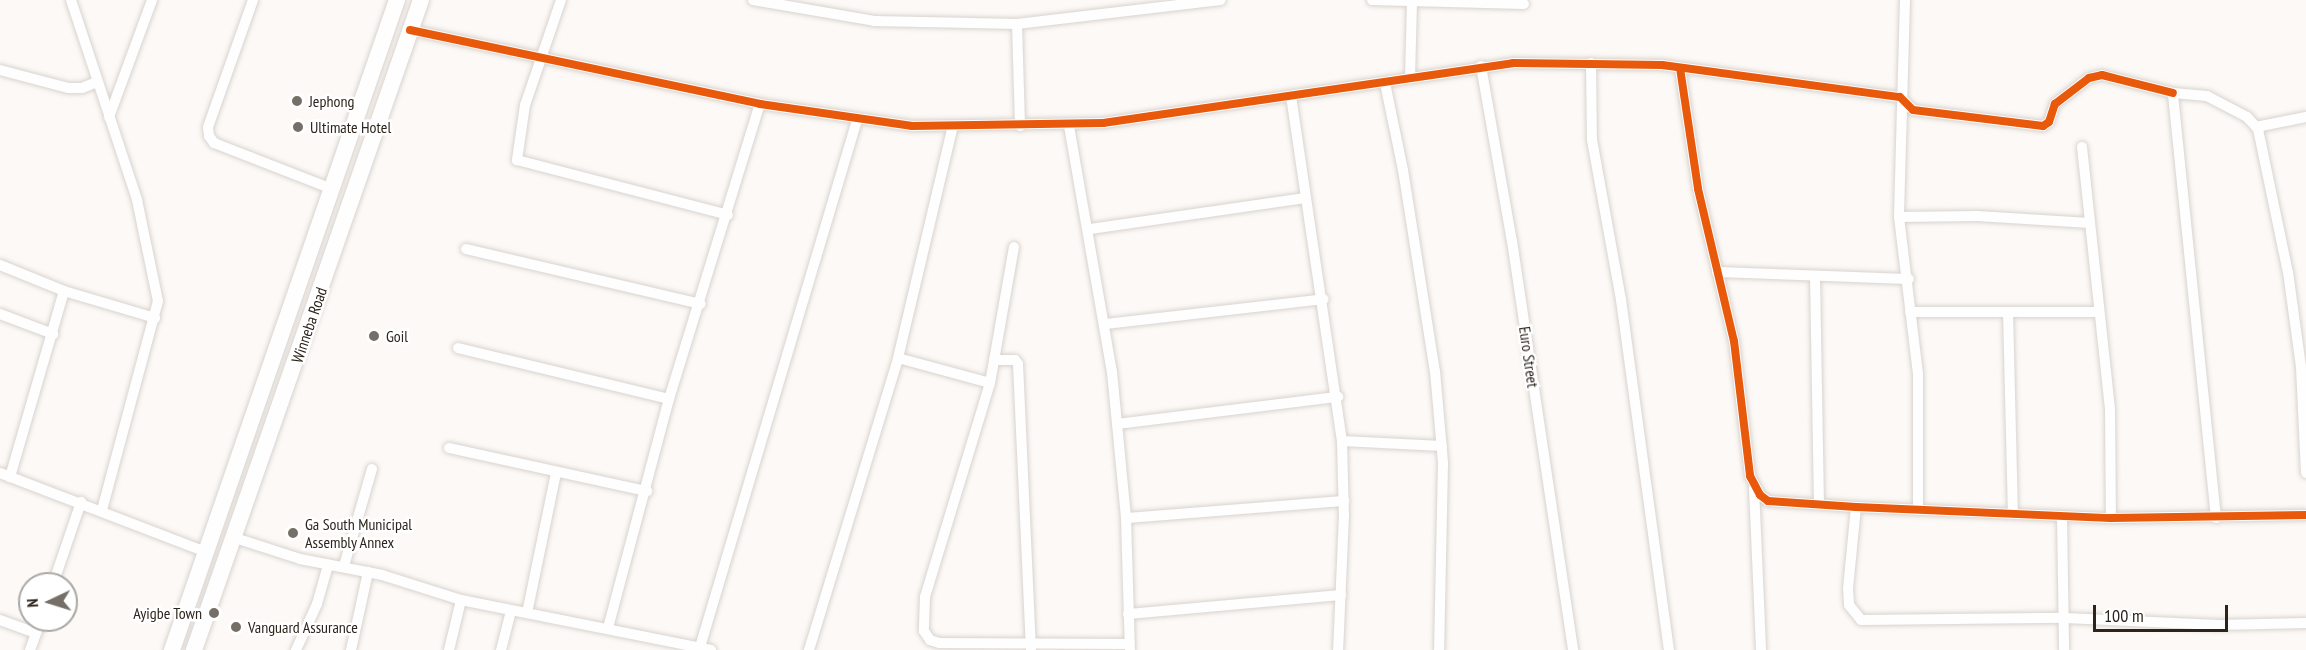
<!DOCTYPE html>
<html>
<head>
<meta charset="utf-8">
<style>
  body { margin:0 }
  #map { position:relative; width:2306px; height:650px; overflow:hidden; background:#fcf9f6; font-family:"PT Sans Narrow",sans-serif }
  div>[style] { position:absolute }
  .roads { filter:drop-shadow(0 0 2px #d9d3ce) drop-shadow(0 0 2px #d9d3ce) }
  .minor>* { height:10px; margin:-5px; padding:0 5px; transform-origin:5px; border-radius:5px; background:#fffefe }
  .trunk>* { height:16px; margin:-8px; padding:0 8px; transform-origin:8px; border-radius:8px; background:#fffefe }
  .cycleway>* { height:8px; margin:-4px; padding:0 4px; transform-origin:4px; border-radius:4px; background:#e8590c }
  .dots>* { width:16px; height:16px; translate:-50% -50%; box-sizing:border-box; border:3px solid #fff; border-radius:50% }
  span { translate:-50% -50%; white-space:nowrap; text-align:center; line-height:1.15; -webkit-text-stroke:5px #fff; paint-order:stroke }
  .poi-label { font-size:16px; color:#2d251c }
  .left { translate:0 -50%; text-align:left }
  .right { translate:-100% -50%; text-align:right }
  .street-label { font-size:16px; color:#2d251c }
  .north { position:absolute; left:18px; top:572px; width:60px; height:60px; box-sizing:border-box; background:#fff; border:2px solid #aba8a4; border-radius:50%; rotate:266deg; font-size:16px; font-weight:700; line-height:24px; text-align:center; color:#2d251c }
  .north::after { content:''; display:block; margin:auto; width:21px; height:27px; background:#756f68; clip-path:polygon(50% 0,100% 100%,50% 72%,0 100%) }
  .scale { position:absolute; left:2093px; top:605px; width:135px; height:27px; box-sizing:border-box; border:3px solid #2d251c; border-top:0; padding-left:8px; font-size:18px; line-height:21px; white-space:nowrap; color:#2d251c; -webkit-text-stroke:4px #fff; paint-order:stroke }
</style>
</head>
<body>
<div id="map">
  <div class="roads">
    <div class="minor">
      <i style="left:71px;top:0;width:211px;rotate:71.7deg"></i>
      <i style="left:137px;top:200px;width:103px;rotate:78.3deg"></i>
      <i style="left:158px;top:301px;width:216px;rotate:105deg"></i>
      <i style="left:253px;top:0;width:135px;rotate:109.5deg"></i>
      <i style="left:208px;top:127px;width:9px;rotate:84deg"></i>
      <i style="left:209px;top:136px;width:9px;rotate:54deg"></i>
      <i style="left:214px;top:143px;width:127px;rotate:21.3deg"></i>
      <i style="left:561px;top:0;width:111px;rotate:108.9deg"></i>
      <i style="left:525px;top:105px;width:56px;rotate:98.3deg"></i>
      <i style="left:517px;top:160px;width:218px;rotate:14.6deg"></i>
      <i style="left:753px;top:0;width:123px;rotate:9.8deg"></i>
      <i style="left:874px;top:21px;width:143px;rotate:1.2deg"></i>
      <i style="left:1017px;top:24px;width:205px;rotate:-6.7deg"></i>
      <i style="left:1372px;top:0;width:152px;rotate:1.5deg"></i>
      <i style="left:1905px;top:0;width:217px;rotate:91.6deg"></i>
      <i style="left:1899px;top:217px;width:157px;rotate:83.1deg"></i>
      <i style="left:1918px;top:373px;width:137px;rotate:90deg"></i>
      <i style="left:1017px;top:24px;width:102px;rotate:88.3deg"></i>
      <i style="left:410px;top:30px;width:358px;rotate:11.9deg"></i>
      <i style="left:760px;top:104px;width:154px;rotate:8.2deg"></i>
      <i style="left:912px;top:126px;width:191px;rotate:-0.9deg"></i>
      <i style="left:1103px;top:123px;width:414px;rotate:-8.3deg"></i>
      <i style="left:1513px;top:63px;width:149px;rotate:0.8deg"></i>
      <i style="left:1662px;top:65px;width:240px;rotate:7.7deg"></i>
      <i style="left:1900px;top:97px;width:18px;rotate:45deg"></i>
      <i style="left:1913px;top:110px;width:131px;rotate:7deg"></i>
      <i style="left:2043px;top:126px;width:7px;rotate:-34deg"></i>
      <i style="left:2049px;top:122px;width:19px;rotate:-72deg"></i>
      <i style="left:2055px;top:104px;width:43px;rotate:-37.4deg"></i>
      <i style="left:2089px;top:78px;width:13px;rotate:-13deg"></i>
      <i style="left:2102px;top:75px;width:73px;rotate:14.2deg"></i>
      <i style="left:1591px;top:63px;width:77px;rotate:89.3deg"></i>
      <i style="left:1592px;top:140px;width:163px;rotate:79.7deg"></i>
      <i style="left:1621px;top:300px;width:353px;rotate:82.2deg"></i>
      <i style="left:1481px;top:66px;width:178px;rotate:80deg"></i>
      <i style="left:1512px;top:241px;width:414px;rotate:81.5deg"></i>
      <i style="left:1680px;top:68px;width:122px;rotate:81.5deg"></i>
      <i style="left:1698px;top:189px;width:156px;rotate:76.7deg"></i>
      <i style="left:1734px;top:341px;width:136px;rotate:83.2deg"></i>
      <i style="left:1750px;top:476px;width:21px;rotate:62deg"></i>
      <i style="left:1760px;top:495px;width:10px;rotate:37deg"></i>
      <i style="left:1768px;top:501px;width:88px;rotate:3.9deg"></i>
      <i style="left:1856px;top:507px;width:255px;rotate:2.5deg"></i>
      <i style="left:2111px;top:518px;width:195px;rotate:-0.9deg"></i>
      <i style="left:0;top:70px;width:70px;rotate:14.8deg"></i>
      <i style="left:68px;top:88px;width:14px"></i>
      <i style="left:82px;top:88px;width:16px;rotate:-22deg"></i>
      <i style="left:1410px;top:78px;width:78px;rotate:-88.5deg"></i>
      <i style="left:1385px;top:83px;width:89px;rotate:78.3deg"></i>
      <i style="left:1403px;top:170px;width:204px;rotate:81deg"></i>
      <i style="left:1435px;top:371px;width:92px;rotate:85deg"></i>
      <i style="left:1443px;top:463px;width:187px;rotate:91.2deg"></i>
      <i style="left:1291px;top:96px;width:349px;rotate:81.6deg"></i>
      <i style="left:1342px;top:441px;width:74px;rotate:88.5deg"></i>
      <i style="left:1344px;top:515px;width:135px;rotate:92.5deg"></i>
      <i style="left:109px;top:117px;width:125px;rotate:-69.8deg"></i>
      <i style="left:1069px;top:126px;width:250px;rotate:80.1deg"></i>
      <i style="left:1112px;top:372px;width:147px;rotate:84.5deg"></i>
      <i style="left:1126px;top:518px;width:132px;rotate:88.3deg"></i>
      <i style="left:2256px;top:127px;width:51px;rotate:-11.3deg"></i>
      <i style="left:2082px;top:147px;width:263px;rotate:83.9deg"></i>
      <i style="left:2110px;top:409px;width:109px;rotate:89.5deg"></i>
      <i style="left:1899px;top:217px;width:78px;rotate:-0.7deg"></i>
      <i style="left:1977px;top:216px;width:113px;rotate:3.5deg"></i>
      <i style="left:1090px;top:229px;width:216px;rotate:-8.2deg"></i>
      <i style="left:1014px;top:247px;width:138px;rotate:100deg"></i>
      <i style="left:990px;top:383px;width:224px;rotate:106.9deg"></i>
      <i style="left:925px;top:597px;width:34px;rotate:92deg"></i>
      <i style="left:924px;top:631px;width:11px;rotate:56deg"></i>
      <i style="left:930px;top:640px;width:9px;rotate:18deg"></i>
      <i style="left:939px;top:643px;width:190px;rotate:0.3deg"></i>
      <i style="left:466px;top:249px;width:241px;rotate:13.2deg"></i>
      <i style="left:0;top:265px;width:69px;rotate:22.1deg"></i>
      <i style="left:64px;top:291px;width:194px;rotate:106.2deg"></i>
      <i style="left:1717px;top:272px;width:192px;rotate:2.1deg"></i>
      <i style="left:1815px;top:276px;width:228px;rotate:89deg"></i>
      <i style="left:64px;top:291px;width:95px;rotate:16.5deg"></i>
      <i style="left:1910px;top:312px;width:189px"></i>
      <i style="left:2008px;top:312px;width:200px;rotate:88.6deg"></i>
      <i style="left:0;top:314px;width:57px;rotate:20.7deg"></i>
      <i style="left:1106px;top:324px;width:219px;rotate:-6.5deg"></i>
      <i style="left:458px;top:348px;width:217px;rotate:13.6deg"></i>
      <i style="left:898px;top:358px;width:95px;rotate:15.2deg"></i>
      <i style="left:994px;top:360px;width:21px"></i>
      <i style="left:1015px;top:360px;width:5px;rotate:53deg"></i>
      <i style="left:1018px;top:364px;width:286px;rotate:87.4deg"></i>
      <i style="left:1117px;top:424px;width:223px;rotate:-7deg"></i>
      <i style="left:1342px;top:441px;width:100px;rotate:2.9deg"></i>
      <i style="left:449px;top:448px;width:203px;rotate:12.3deg"></i>
      <i style="left:0;top:473px;width:221px;rotate:21deg"></i>
      <i style="left:1754px;top:488px;width:162px;rotate:87.5deg"></i>
      <i style="left:1856px;top:507px;width:82px;rotate:95.6deg"></i>
      <i style="left:1848px;top:589px;width:16px;rotate:86deg"></i>
      <i style="left:1849px;top:605px;width:19px;rotate:51deg"></i>
      <i style="left:1861px;top:620px;width:204px;rotate:-0.6deg"></i>
      <i style="left:2065px;top:618px;width:153px;rotate:2.6deg"></i>
      <i style="left:2218px;top:625px;width:88px;rotate:-1.3deg"></i>
      <i style="left:2062px;top:516px;width:134px;rotate:89.1deg"></i>
      <i style="left:1126px;top:518px;width:219px;rotate:-4.5deg"></i>
      <i style="left:2216px;top:518px;width:427px;rotate:-95.8deg"></i>
      <i style="left:2173px;top:93px;width:34px;rotate:5deg"></i>
      <i style="left:2207px;top:96px;width:45px;rotate:27.7deg"></i>
      <i style="left:2247px;top:117px;width:16px;rotate:47deg"></i>
      <i style="left:2258px;top:129px;width:146px;rotate:78.2deg"></i>
      <i style="left:2288px;top:272px;width:96px;rotate:82.2deg"></i>
      <i style="left:2301px;top:367px;width:106px;rotate:87.3deg"></i>
      <i style="left:232px;top:537px;width:71px;rotate:17.9deg"></i>
      <i style="left:300px;top:559px;width:84px;rotate:11deg"></i>
      <i style="left:382px;top:575px;width:83px;rotate:17.6deg"></i>
      <i style="left:461px;top:600px;width:255px;rotate:11.3deg"></i>
      <i style="left:344px;top:566px;width:101px;rotate:-73.9deg"></i>
      <i style="left:53px;top:584px;width:87px;rotate:-71.1deg"></i>
      <i style="left:527px;top:613px;width:143px;rotate:-78.3deg"></i>
      <i style="left:1128px;top:614px;width:214px;rotate:-5.1deg"></i>
      <i style="left:0;top:620px;width:38px;rotate:20deg"></i>
      <i style="left:608px;top:628px;width:237px;rotate:-75.1deg"></i>
      <i style="left:669px;top:399px;width:309px;rotate:-72.9deg"></i>
      <i style="left:700px;top:647px;width:550px;rotate:-73.41deg"></i>
      <i style="left:30px;top:650px;width:32px;rotate:-70deg"></i>
      <i style="left:296px;top:650px;width:51px;rotate:-65.5deg"></i>
      <i style="left:317px;top:604px;width:41px;rotate:-74.2deg"></i>
      <i style="left:351px;top:650px;width:80px;rotate:-77.7deg"></i>
      <i style="left:449px;top:650px;width:51px;rotate:-76.5deg"></i>
      <i style="left:501px;top:650px;width:40px;rotate:-75.6deg"></i>
      <i style="left:809px;top:650px;width:305px;rotate:-73deg"></i>
      <i style="left:898px;top:358px;width:238px;rotate:-76.7deg"></i>
    </div>
    <div class="trunk">
      <i style="left:172px;top:650px;width:688px;rotate:-70.91deg"></i>
      <i style="left:194px;top:650px;width:688px;rotate:-70.75deg"></i>
    </div>
  </div>
  <div class="cycleway">
    <i style="left:410px;top:30px;width:358px;rotate:11.9deg"></i>
    <i style="left:760px;top:104px;width:154px;rotate:8.2deg"></i>
    <i style="left:912px;top:126px;width:191px;rotate:-0.9deg"></i>
    <i style="left:1103px;top:123px;width:414px;rotate:-8.3deg"></i>
    <i style="left:1513px;top:63px;width:149px;rotate:0.8deg"></i>
    <i style="left:1662px;top:65px;width:240px;rotate:7.7deg"></i>
    <i style="left:1900px;top:97px;width:18px;rotate:45deg"></i>
    <i style="left:1913px;top:110px;width:131px;rotate:7deg"></i>
    <i style="left:2043px;top:126px;width:7px;rotate:-34deg"></i>
    <i style="left:2049px;top:122px;width:19px;rotate:-72deg"></i>
    <i style="left:2055px;top:104px;width:43px;rotate:-37.4deg"></i>
    <i style="left:2089px;top:78px;width:13px;rotate:-13deg"></i>
    <i style="left:2102px;top:75px;width:73px;rotate:14.2deg"></i>
    <i style="left:1680px;top:68px;width:122px;rotate:81.5deg"></i>
    <i style="left:1698px;top:189px;width:156px;rotate:76.7deg"></i>
    <i style="left:1734px;top:341px;width:136px;rotate:83.2deg"></i>
    <i style="left:1750px;top:476px;width:21px;rotate:62deg"></i>
    <i style="left:1760px;top:495px;width:10px;rotate:37deg"></i>
    <i style="left:1768px;top:501px;width:88px;rotate:3.9deg"></i>
    <i style="left:1856px;top:507px;width:255px;rotate:2.5deg"></i>
    <i style="left:2111px;top:518px;width:195px;rotate:-0.9deg"></i>
  </div>
  <div class="dots">
    <i style="left:297px;top:101px;background:#756f68"></i>
    <i style="left:298px;top:127px;background:#756f68"></i>
    <i style="left:374px;top:336px;background:#756f68"></i>
    <i style="left:293px;top:533px;background:#756f68"></i>
    <i style="left:214px;top:613px;background:#756f68"></i>
    <i style="left:236px;top:627px;background:#756f68"></i>
  </div>
  <div class="poi-label">
    <span class="left" style="left:309px;top:101px">Jephong</span>
    <span class="left" style="left:310px;top:127px">Ultimate Hotel</span>
    <span class="left" style="left:386px;top:336px">Goil</span>
    <span class="left" style="left:305px;top:533px">Ga South Municipal<br>Assembly Annex</span>
    <span class="right" style="left:202px;top:613px">Ayigbe Town</span>
    <span class="left" style="left:248px;top:627px">Vanguard Assurance</span>
  </div>
  <div class="street-label">
    <span style="left:309px;top:325px;rotate:-71deg">Winneba Road</span>
    <span style="left:1529px;top:357px;rotate:82deg">Euro Street</span>
  </div>
  <div class="north">N</div>
  <div class="scale">100 m</div>
</div>
</body>
</html>
